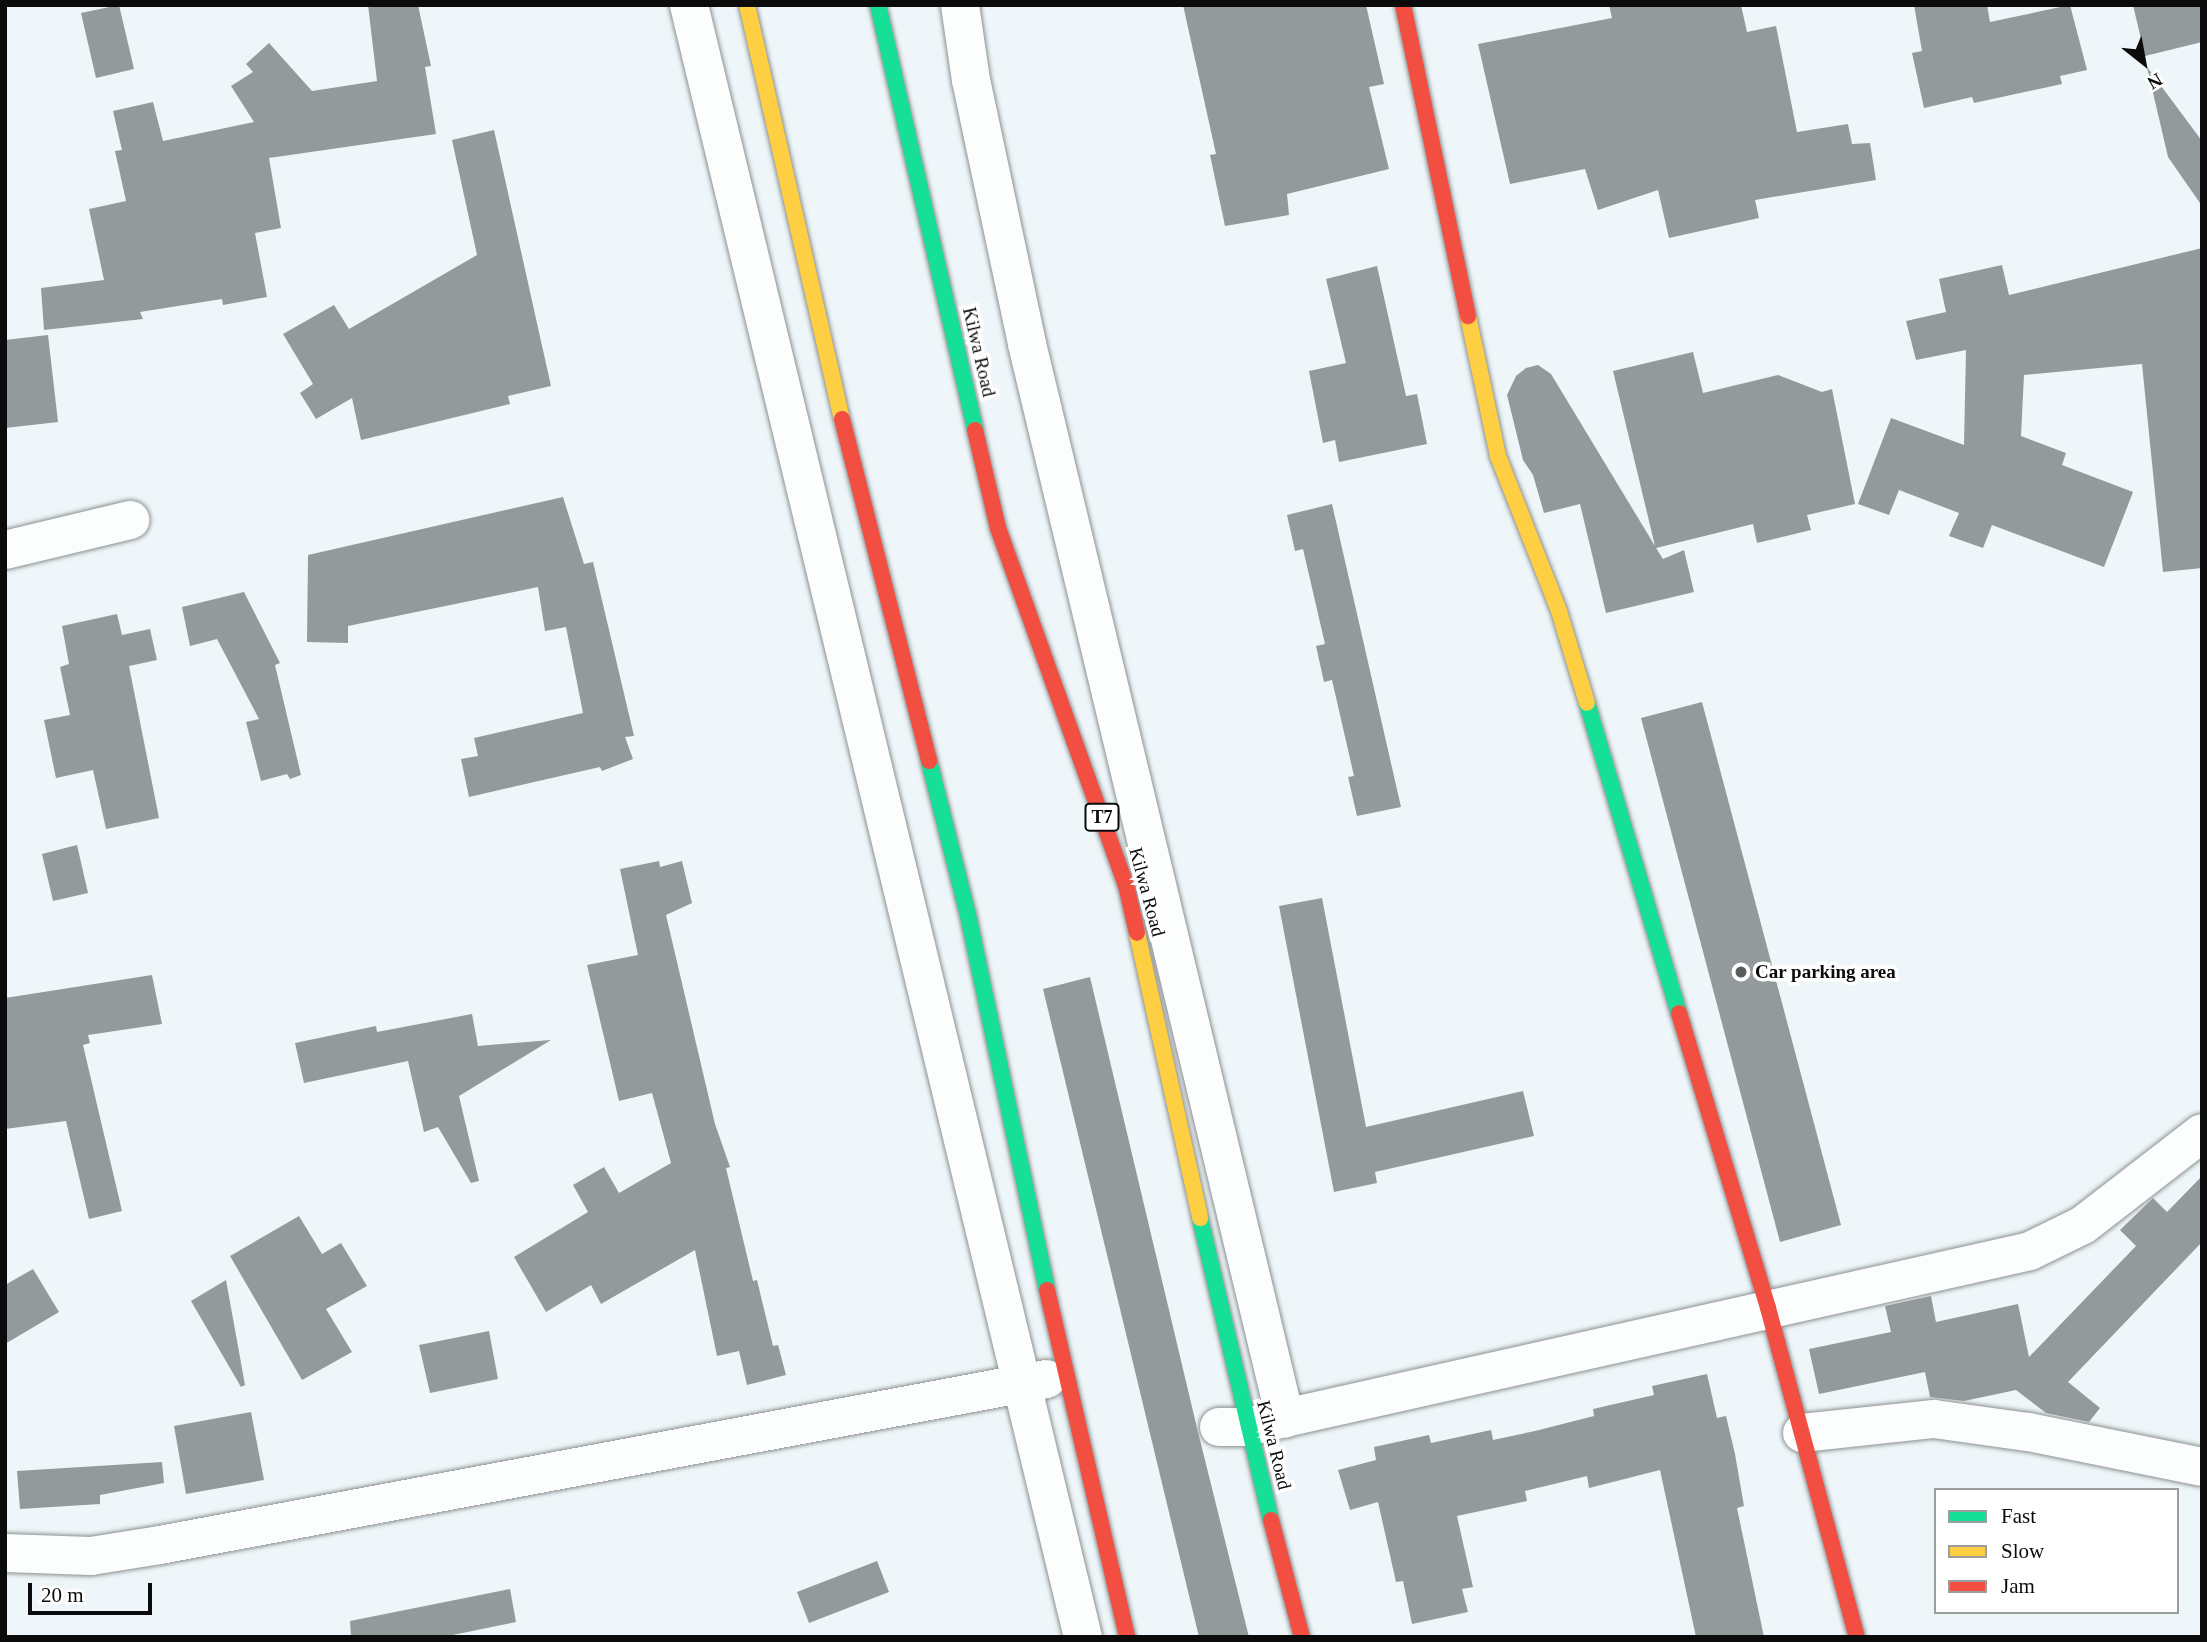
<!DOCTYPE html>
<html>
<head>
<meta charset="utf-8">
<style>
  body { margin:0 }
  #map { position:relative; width:2207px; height:1642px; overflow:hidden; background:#eef6f9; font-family:"Times New Roman",serif }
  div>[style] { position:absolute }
  .building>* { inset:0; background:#949a9b }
  .roads { filter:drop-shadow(0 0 2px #8d9192) drop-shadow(0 0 2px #8d9192) }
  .street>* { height:38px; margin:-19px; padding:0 19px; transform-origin:19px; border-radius:19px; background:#fcfefe }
  .fast>* { height:16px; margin:-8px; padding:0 8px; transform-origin:8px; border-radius:8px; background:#16e098 }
  .slow>* { height:16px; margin:-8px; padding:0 8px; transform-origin:8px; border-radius:8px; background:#ffcf43 }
  .jam>* { height:16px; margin:-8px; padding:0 8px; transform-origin:8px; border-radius:8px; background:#f24e42 }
  .dots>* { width:19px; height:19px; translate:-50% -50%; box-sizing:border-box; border:4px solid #fff; border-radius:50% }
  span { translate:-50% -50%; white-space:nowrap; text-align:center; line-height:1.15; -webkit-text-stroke:7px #fff; paint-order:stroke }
  .shield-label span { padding:2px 5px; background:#fff; border:2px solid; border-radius:5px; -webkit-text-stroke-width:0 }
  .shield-label { font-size:18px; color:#0b0b0b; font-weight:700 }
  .street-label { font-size:19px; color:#0b0b0b }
  .poi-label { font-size:19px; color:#0b0b0b; font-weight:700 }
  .left { translate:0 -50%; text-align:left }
  .frame { position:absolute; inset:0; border:7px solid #0b0b0b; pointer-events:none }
  .legend { position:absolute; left:1934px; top:1488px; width:245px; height:126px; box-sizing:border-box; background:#fff; border:2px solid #9d9d9d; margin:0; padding:9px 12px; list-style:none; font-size:21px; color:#0b0b0b }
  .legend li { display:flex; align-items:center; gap:14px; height:35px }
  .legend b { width:35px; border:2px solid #9d9d9d }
  .north { position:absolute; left:2109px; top:28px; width:70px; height:70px; -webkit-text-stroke:5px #fff; paint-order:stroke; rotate:149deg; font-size:19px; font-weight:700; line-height:28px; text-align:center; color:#0b0b0b }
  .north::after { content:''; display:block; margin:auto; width:24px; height:32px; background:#0b0b0b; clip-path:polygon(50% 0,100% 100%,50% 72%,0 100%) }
  .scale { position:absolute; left:28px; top:1583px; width:124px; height:32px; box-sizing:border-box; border:4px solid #0b0b0b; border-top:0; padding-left:9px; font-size:21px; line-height:24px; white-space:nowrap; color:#0b0b0b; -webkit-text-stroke:5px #fff; paint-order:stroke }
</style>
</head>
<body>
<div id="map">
  <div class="building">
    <i style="clip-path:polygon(119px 5px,134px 69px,96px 78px,81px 13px)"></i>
    <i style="clip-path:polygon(368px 5px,418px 5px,431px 66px,425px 67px,436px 134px,269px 158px,281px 228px,255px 233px,267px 297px,223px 305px,222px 299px,140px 312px,143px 319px,44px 330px,41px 288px,104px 280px,89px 209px,126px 201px,115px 151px,122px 150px,113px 111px,153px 102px,163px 141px,254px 122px,231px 86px,253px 72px,246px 64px,269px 43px,312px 91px,377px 81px)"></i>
    <i style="clip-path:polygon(1183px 5px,1366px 5px,1384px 84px,1369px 87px,1389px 169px,1287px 194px,1289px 215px,1225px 226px,1210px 155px,1216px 154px)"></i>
    <i style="clip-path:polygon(1609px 5px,1741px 5px,1747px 32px,1776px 26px,1797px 132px,1848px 124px,1852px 144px,1870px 143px,1876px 180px,1755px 200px,1759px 218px,1669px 238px,1658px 190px,1598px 210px,1585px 169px,1510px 184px,1478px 44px,1612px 18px)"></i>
    <i style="clip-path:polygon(1914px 5px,1987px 5px,1990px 22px,2070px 5px,2087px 70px,2060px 76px,2062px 84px,1974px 103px,1972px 97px,1924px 108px,1912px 53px,1922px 51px)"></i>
    <i style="clip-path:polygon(2133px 5px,2202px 5px,2202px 42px,2145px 56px)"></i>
    <i style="clip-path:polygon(2147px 67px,2202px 141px,2202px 206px,2168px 157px)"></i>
    <i style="clip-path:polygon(494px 130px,551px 386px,508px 396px,510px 404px,361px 440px,352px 398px,316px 419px,300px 393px,313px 384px,283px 334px,334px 305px,349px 329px,477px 255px,452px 140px)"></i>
    <i style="clip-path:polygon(2202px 248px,2202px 568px,2163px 572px,2142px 364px,2024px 375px,2021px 436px,2066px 453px,2062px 465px,2133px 492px,2104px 567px,1992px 525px,1983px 548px,1949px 536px,1959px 513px,1899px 490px,1889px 515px,1858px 504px,1891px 418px,1964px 445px,1966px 350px,1916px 360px,1906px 321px,1946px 312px,1939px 279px,2002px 265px,2009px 295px)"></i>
    <i style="clip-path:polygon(1377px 266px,1406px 396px,1417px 394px,1427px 444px,1339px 462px,1335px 440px,1323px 443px,1309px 371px,1346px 363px,1326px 279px)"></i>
    <i style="clip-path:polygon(48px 335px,58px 422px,5px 428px,5px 340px)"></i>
    <i style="clip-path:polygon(1693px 352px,1703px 393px,1778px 375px,1822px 392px,1832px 389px,1855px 504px,1807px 515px,1811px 530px,1757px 543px,1753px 524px,1656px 548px,1663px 559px,1684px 550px,1694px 592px,1606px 613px,1580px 504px,1544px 513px,1533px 475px,1523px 460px,1507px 395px,1516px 376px,1526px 368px,1538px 365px,1551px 374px,1655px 546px,1613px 371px)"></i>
    <i style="clip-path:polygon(563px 497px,584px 564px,593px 562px,634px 736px,625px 737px,633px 759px,602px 771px,600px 767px,469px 797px,461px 759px,478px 756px,474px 738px,583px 713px,566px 627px,545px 631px,538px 587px,348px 626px,348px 643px,307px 642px,308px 555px)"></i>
    <i style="clip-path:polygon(1332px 504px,1401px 807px,1357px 816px,1348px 777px,1354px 776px,1332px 680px,1324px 682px,1316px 646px,1325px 644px,1303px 549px,1295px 551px,1287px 515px)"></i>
    <i style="clip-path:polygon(244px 592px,280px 663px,275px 665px,301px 775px,290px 779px,287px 774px,261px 781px,246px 722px,259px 719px,217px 639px,190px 646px,182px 607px)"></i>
    <i style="clip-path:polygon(117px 614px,122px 635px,150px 629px,157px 660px,129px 666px,159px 818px,106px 829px,93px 770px,56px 778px,44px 720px,70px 715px,60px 667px,69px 664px,62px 626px)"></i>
    <i style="clip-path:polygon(1702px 702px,1841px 1225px,1780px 1242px,1641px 718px)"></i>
    <i style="clip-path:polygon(77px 845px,88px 893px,53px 901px,42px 854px)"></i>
    <i style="clip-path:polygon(659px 861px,660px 867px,682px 861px,692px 903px,666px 915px,715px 1124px,730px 1167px,726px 1168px,753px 1281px,757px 1280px,773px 1346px,778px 1345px,786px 1375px,747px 1385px,739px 1351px,717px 1356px,695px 1250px,601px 1304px,591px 1285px,546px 1312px,514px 1257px,588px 1212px,573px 1185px,604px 1167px,619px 1193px,671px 1163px,652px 1093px,619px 1101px,587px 965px,638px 955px,620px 869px)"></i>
    <i style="clip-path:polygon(1322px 898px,1366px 1127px,1523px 1091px,1534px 1136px,1375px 1172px,1377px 1183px,1334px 1192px,1279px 906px)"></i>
    <i style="clip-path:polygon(152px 975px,162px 1024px,88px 1035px,90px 1043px,83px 1045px,122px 1211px,89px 1219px,66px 1121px,5px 1129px,5px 998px)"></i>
    <i style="clip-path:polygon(1090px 977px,1197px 1428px,1249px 1637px,1199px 1637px,1043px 989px)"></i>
    <i style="clip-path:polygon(472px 1014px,478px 1046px,551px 1040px,459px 1096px,479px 1181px,471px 1183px,438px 1127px,424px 1132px,408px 1061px,304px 1083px,295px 1043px,376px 1026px,377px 1032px)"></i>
    <i style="clip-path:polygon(2202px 1176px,2202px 1242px,2068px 1382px,2100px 1408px,2089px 1422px,2046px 1413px,2016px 1390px,1964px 1401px,1930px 1397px,1925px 1372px,1819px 1394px,1809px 1349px,1891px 1332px,1885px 1306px,1931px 1296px,1936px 1322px,2018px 1304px,2029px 1357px,2136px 1246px,2120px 1230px,2153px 1198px,2167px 1212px)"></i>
    <i style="clip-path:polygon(299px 1216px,322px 1254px,341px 1243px,367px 1286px,326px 1309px,352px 1352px,302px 1380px,230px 1256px)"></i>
    <i style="clip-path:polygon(33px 1269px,59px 1312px,5px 1344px,5px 1285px)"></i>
    <i style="clip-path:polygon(226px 1280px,245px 1385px,241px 1387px,191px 1301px)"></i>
    <i style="clip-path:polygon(489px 1331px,498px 1379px,430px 1393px,419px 1345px)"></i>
    <i style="clip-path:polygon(1707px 1374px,1717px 1418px,1726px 1416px,1735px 1454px,1744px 1506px,1737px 1508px,1764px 1637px,1696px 1637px,1660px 1470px,1589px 1488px,1587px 1476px,1525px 1491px,1527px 1501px,1457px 1516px,1473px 1587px,1462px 1589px,1468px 1612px,1412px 1624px,1403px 1581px,1396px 1582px,1378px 1502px,1350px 1510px,1338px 1470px,1376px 1460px,1374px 1447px,1429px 1435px,1431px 1443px,1491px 1430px,1493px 1440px,1535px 1431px,1594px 1416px,1593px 1409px,1654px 1395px,1652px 1386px)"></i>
    <i style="clip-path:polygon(251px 1412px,264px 1480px,186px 1494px,174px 1426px)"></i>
    <i style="clip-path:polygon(162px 1462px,164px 1483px,100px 1495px,100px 1504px,20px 1509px,17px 1471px)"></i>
    <i style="clip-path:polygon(877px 1561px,889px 1592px,809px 1623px,797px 1592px)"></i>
    <i style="clip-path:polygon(510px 1589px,516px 1622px,443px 1637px,351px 1637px,350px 1621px)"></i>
  </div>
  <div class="roads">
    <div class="street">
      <i style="left:689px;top:5px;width:1679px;rotate:76.43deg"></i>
      <i style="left:960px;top:5px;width:76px;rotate:81.7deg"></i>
      <i style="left:971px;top:80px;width:270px;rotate:78deg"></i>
      <i style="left:1027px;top:344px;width:1105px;rotate:76.49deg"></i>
      <i style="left:1285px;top:1418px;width:39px;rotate:167deg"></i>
      <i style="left:1247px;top:1427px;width:28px;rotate:180deg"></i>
      <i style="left:5px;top:550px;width:129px;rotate:-13.5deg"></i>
      <i style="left:1285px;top:1418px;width:763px;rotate:-12.63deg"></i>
      <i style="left:2030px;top:1251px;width:59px;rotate:-26.1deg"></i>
      <i style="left:2083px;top:1225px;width:150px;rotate:-37.7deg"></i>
      <i style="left:1802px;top:1433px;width:133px;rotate:-6.1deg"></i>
      <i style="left:1934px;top:1419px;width:95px;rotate:7.9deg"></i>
      <i style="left:2028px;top:1432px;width:177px;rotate:11.4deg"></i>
      <i style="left:5px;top:1553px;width:86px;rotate:2deg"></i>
      <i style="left:91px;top:1556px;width:70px;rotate:-9.1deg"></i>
      <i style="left:160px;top:1545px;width:902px;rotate:-10.6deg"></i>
    </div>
    <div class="fast">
      <i style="left:878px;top:5px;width:436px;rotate:77.1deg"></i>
      <i style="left:1587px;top:703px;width:323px;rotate:73.5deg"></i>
      <i style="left:929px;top:761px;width:159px;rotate:75.8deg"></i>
      <i style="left:968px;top:915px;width:383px;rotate:78.1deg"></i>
      <i style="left:1200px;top:1218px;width:310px;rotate:76.8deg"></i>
    </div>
    <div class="slow">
      <i style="left:747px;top:5px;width:425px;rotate:77.1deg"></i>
      <i style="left:1468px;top:316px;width:143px;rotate:77.9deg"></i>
      <i style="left:1498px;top:456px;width:163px;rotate:68.5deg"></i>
      <i style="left:1558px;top:608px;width:99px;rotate:73deg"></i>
      <i style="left:1137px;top:933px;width:292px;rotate:77.5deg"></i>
    </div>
    <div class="jam">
      <i style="left:1403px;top:5px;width:318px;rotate:78.2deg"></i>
      <i style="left:842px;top:419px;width:353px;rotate:75.7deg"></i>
      <i style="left:975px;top:430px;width:101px;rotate:76.8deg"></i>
      <i style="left:998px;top:528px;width:379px;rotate:70.3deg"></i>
      <i style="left:1126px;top:885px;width:49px;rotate:77.1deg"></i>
      <i style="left:1679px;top:1013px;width:308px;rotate:73.2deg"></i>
      <i style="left:1768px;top:1308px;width:341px;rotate:74.9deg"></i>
      <i style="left:1047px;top:1290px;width:356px;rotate:77deg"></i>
      <i style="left:1271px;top:1520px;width:121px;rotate:75.2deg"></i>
    </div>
  </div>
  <div class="dots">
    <i style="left:1741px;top:972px;background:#5a5d5e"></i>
  </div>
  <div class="shield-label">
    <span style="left:1102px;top:817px">T7</span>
  </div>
  <div class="street-label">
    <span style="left:979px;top:352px;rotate:77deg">Kilwa Road</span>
    <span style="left:1147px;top:892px;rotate:75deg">Kilwa Road</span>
    <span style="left:1274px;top:1445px;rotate:76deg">Kilwa Road</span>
  </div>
  <div class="poi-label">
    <span class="left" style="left:1755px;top:972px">Car parking area</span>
  </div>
  <div class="frame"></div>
  <ul class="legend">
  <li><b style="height:9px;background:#16e098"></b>Fast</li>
  <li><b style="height:9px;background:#ffcf43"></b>Slow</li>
  <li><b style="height:9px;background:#f24e42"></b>Jam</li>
  </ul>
  <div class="north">N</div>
  <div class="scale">20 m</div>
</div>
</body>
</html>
